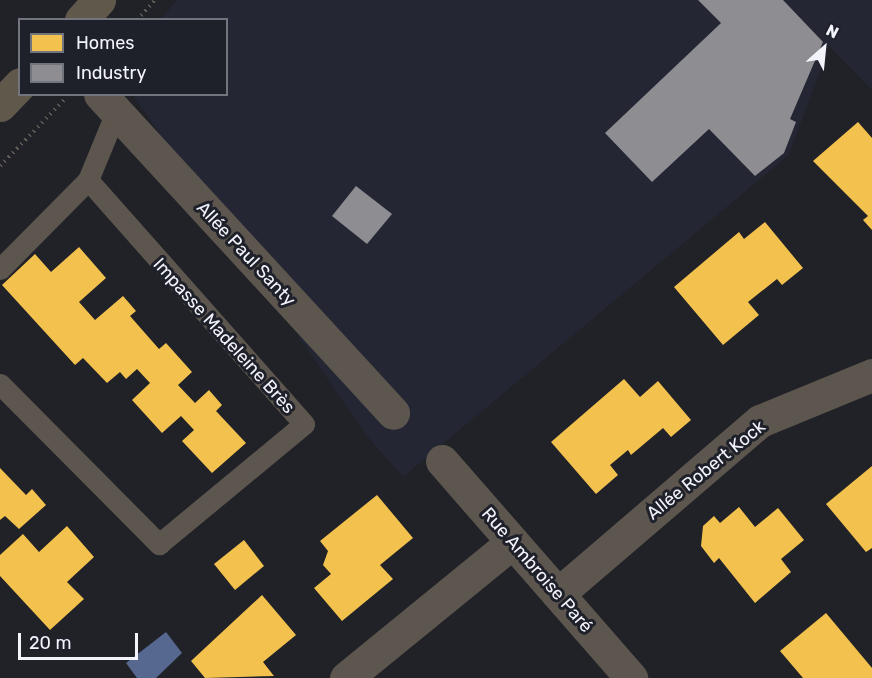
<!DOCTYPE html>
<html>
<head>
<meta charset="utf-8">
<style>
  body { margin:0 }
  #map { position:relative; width:872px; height:678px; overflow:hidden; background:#212227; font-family:Rubik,sans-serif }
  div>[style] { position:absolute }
  .built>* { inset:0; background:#242634 }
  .water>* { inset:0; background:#56688f }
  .homes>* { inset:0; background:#f2c14e }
  .industry>* { inset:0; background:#8d8d92 }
  .path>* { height:4px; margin-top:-2px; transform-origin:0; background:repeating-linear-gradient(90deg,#5e5b57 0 1.5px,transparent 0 6px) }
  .lane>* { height:21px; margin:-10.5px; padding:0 10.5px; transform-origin:10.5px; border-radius:10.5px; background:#5d564e }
  .street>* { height:33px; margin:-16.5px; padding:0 16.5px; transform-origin:16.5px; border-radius:16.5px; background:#5d564e }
  .secondary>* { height:33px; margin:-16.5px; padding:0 16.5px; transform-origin:16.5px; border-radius:16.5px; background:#61584c }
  span { translate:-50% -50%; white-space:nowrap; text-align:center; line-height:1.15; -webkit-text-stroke:6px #1e202a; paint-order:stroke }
  .street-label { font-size:18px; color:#f3f4fb }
  .legend { position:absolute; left:18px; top:18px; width:210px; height:78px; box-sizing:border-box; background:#1e202a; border:2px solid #73757e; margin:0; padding:8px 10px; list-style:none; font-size:18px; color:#f3f4fb }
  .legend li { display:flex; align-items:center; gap:12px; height:30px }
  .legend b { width:30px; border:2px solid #73757e }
  .north { position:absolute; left:794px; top:18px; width:60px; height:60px; -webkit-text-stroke:4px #1e202a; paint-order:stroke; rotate:27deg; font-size:16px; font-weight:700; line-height:24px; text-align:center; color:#f3f4fb }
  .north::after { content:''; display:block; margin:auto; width:21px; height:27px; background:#f3f4fb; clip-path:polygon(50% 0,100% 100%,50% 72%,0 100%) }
  .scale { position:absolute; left:18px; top:633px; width:120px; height:27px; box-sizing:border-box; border:3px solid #f3f4fb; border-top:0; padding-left:8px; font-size:18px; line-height:21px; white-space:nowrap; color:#f3f4fb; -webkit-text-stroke:4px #1e202a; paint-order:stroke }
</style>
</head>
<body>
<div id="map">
  <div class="built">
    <i style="clip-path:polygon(177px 0,872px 0,872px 90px,829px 46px,789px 155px,403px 477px,367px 436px,133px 95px,226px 94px,226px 20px,161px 19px)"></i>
  </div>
  <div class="water">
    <i style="clip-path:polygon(166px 632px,182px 653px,156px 678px,137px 678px,126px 663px)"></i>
  </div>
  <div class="homes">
    <i style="clip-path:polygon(858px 122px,872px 138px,872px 230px,863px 220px,868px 216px,813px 161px)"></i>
    <i style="clip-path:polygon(765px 222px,803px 268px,782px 285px,777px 279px,748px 302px,759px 315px,723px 345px,674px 287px,739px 232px,744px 239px)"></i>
    <i style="clip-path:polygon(79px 247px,106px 278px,79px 302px,95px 320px,123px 296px,136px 311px,130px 316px,159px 349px,166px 343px,192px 372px,178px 385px,195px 403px,209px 390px,222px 405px,216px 411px,246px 443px,212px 473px,182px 441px,194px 430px,181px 416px,162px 433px,132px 400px,150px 383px,137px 369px,126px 379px,120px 372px,107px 383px,83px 358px,75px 365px,2px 285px,35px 254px,51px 272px)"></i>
    <i style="clip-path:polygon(624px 379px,640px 397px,658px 381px,691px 420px,671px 437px,663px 428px,631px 455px,628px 450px,610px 465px,618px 475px,596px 494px,551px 442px)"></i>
    <i style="clip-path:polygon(872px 466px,872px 548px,866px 552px,826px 504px)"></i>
    <i style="clip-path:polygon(0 468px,26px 495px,32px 489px,46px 505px,19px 529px,5px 516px,0 520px)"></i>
    <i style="clip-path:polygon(377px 495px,413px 538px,380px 565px,393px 579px,342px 621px,314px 588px,331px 574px,323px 565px,328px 551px,320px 541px)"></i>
    <i style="clip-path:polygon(739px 507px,755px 527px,778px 508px,804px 540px,781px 559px,791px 572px,755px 603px,719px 558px,714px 563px,701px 546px,703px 526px,714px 516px,720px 523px)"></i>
    <i style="clip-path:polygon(67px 526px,94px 557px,67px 582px,84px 599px,50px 630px,0 576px,0 555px,23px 534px,39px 552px)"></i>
    <i style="clip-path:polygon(244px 540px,264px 566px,235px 590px,214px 564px)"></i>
    <i style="clip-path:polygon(262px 595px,296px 635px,263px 662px,274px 676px,205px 678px,191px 661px)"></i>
    <i style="clip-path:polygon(826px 613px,872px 668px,872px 678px,803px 678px,780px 651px)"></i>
  </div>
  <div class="industry">
    <i style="clip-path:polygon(698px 0,783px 0,823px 42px,790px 119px,796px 122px,784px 153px,755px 176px,709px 129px,652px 182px,605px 133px,721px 23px)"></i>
    <i style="clip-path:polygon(356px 186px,392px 214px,367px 244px,332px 216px)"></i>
  </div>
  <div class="path">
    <i style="left:137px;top:20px;width:27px;rotate:-48deg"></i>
    <i style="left:0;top:166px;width:92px;rotate:-45.9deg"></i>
  </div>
  <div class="lane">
    <i style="left:0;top:269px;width:125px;rotate:-45.3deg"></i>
    <i style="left:88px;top:180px;width:74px;rotate:-67.6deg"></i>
    <i style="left:0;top:384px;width:226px;rotate:45.2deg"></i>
    <i style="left:159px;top:544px;width:188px;rotate:-39.6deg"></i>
    <i style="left:304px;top:424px;width:326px;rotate:-131.5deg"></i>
  </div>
  <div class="street">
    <i style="left:100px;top:94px;width:433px;rotate:47.4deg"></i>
    <i style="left:442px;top:461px;width:288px;rotate:48.9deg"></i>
    <i style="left:558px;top:594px;width:266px;rotate:-40.6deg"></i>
    <i style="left:760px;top:421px;width:121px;rotate:-22.3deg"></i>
    <i style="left:346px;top:678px;width:215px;rotate:-39.2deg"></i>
  </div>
  <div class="secondary">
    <i style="left:81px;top:20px;width:27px;rotate:-48deg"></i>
    <i style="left:0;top:105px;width:29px;rotate:-46deg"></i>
  </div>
  <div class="street-label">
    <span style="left:246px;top:254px;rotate:47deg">Allée Paul Santy</span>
    <span style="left:224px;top:336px;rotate:48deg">Impasse Madeleine Brès</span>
    <span style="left:706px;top:470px;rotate:-39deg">Allée Robert Kock</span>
    <span style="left:537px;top:570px;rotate:49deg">Rue Ambroise Paré</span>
  </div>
  <ul class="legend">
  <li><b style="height:16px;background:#f2c14e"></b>Homes</li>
  <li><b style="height:16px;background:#8d8d92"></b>Industry</li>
  </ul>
  <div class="north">N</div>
  <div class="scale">20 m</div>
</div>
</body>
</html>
